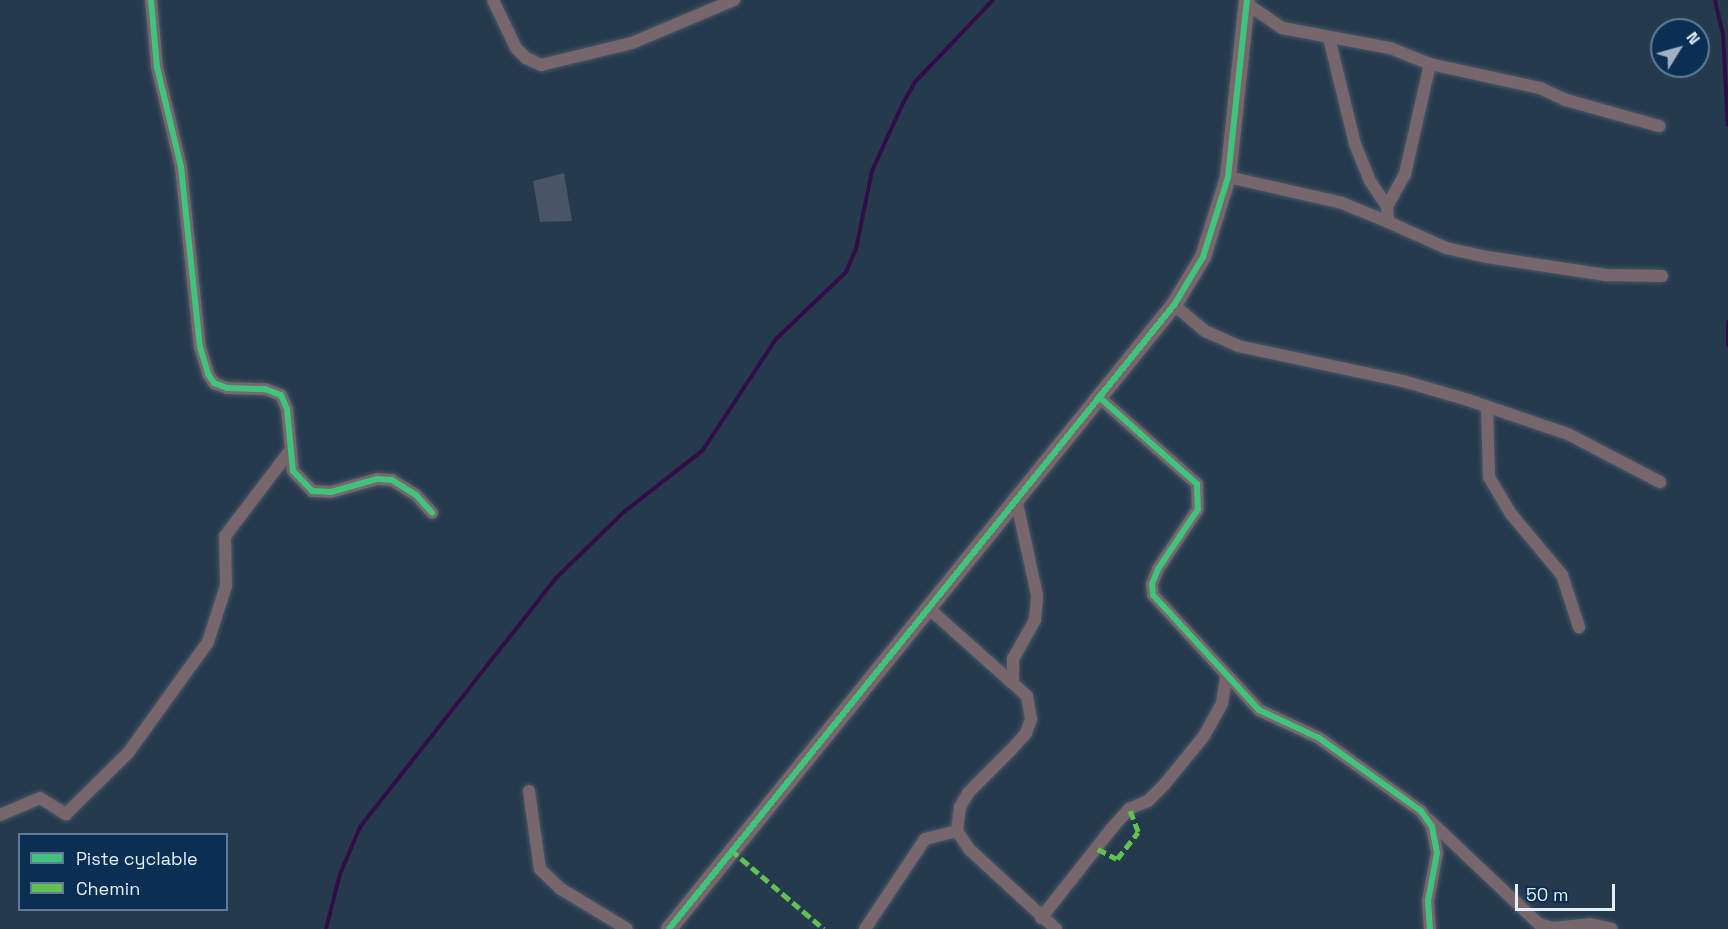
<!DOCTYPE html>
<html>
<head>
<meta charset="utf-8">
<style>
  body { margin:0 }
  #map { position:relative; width:1728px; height:929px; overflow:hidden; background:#263a4e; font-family:"Space Grotesk",sans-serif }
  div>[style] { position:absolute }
  .stream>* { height:4px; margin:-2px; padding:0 2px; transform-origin:2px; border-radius:2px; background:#310c46 }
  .building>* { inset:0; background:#495466 }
  .roads { filter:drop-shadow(0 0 2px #485767) drop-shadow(0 0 2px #485767) }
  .minor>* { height:12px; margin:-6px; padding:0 6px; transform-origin:6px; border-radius:6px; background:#77666c }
  .tertiary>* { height:16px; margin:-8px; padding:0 8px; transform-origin:8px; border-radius:8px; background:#77666c }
  .quiet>* { height:4.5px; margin-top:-2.25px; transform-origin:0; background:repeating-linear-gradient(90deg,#63c152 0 9px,transparent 0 13.5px) }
  .cycleway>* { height:6px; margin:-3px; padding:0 3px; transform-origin:3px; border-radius:3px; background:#40c37c }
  span { translate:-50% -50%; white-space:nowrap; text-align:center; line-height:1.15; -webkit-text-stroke:5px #0a2f53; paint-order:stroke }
  .legend { position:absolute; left:18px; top:833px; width:210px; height:78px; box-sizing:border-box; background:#0a2f53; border:2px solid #617c98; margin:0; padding:8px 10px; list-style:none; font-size:18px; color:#e4f0ff }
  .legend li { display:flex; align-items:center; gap:12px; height:30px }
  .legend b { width:30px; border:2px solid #617c98 }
  .north { position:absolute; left:1650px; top:18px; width:60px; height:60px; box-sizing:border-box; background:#0a2f53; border:2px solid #617c98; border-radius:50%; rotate:53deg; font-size:16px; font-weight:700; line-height:24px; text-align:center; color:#e4f0ff }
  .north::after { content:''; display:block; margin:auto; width:21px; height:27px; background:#a2b0c1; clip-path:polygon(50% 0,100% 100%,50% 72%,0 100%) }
  .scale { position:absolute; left:1515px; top:884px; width:100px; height:27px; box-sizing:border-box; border:3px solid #e4f0ff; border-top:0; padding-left:8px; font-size:18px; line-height:21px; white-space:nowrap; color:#e4f0ff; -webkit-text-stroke:4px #0a2f53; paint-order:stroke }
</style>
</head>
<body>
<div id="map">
  <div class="stream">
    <i style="left:1715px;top:0;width:35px;rotate:77deg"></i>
    <i style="left:1723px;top:34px;width:91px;rotate:86.9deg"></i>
    <i style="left:1728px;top:322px;width:23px;rotate:90deg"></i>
    <i style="left:326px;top:929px;width:57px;rotate:-75.7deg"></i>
    <i style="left:340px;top:874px;width:51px;rotate:-66.9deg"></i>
    <i style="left:360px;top:827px;width:315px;rotate:-51.8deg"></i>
    <i style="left:555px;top:579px;width:98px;rotate:-44.2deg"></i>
    <i style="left:625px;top:511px;width:99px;rotate:-38deg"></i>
    <i style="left:703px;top:450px;width:133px;rotate:-56.7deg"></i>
    <i style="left:776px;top:339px;width:97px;rotate:-43.7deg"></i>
    <i style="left:846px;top:272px;width:25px;rotate:-67deg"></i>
    <i style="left:856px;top:249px;width:80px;rotate:-78.4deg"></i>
    <i style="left:872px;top:171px;width:75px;rotate:-65.5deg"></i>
    <i style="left:903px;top:103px;width:24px;rotate:-60deg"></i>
    <i style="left:915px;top:82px;width:113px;rotate:-46.4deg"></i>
  </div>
  <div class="building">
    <i style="clip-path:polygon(564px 173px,572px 221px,540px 222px,533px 181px)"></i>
  </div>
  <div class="roads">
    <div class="minor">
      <i style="left:151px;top:0;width:67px;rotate:84.9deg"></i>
      <i style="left:157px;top:67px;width:103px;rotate:76.5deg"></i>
      <i style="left:181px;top:167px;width:181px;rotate:84deg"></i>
      <i style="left:200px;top:347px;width:28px;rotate:73deg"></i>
      <i style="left:208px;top:374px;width:11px;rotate:56deg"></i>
      <i style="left:214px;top:383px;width:14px;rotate:21deg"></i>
      <i style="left:227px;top:388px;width:38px;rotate:2deg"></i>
      <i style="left:265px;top:389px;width:17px;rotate:21deg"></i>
      <i style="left:281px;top:395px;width:15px;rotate:67deg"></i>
      <i style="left:287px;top:409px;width:62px;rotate:84.5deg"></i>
      <i style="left:293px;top:471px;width:28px;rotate:46deg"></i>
      <i style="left:312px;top:491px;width:19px;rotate:3deg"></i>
      <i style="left:331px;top:492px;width:48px;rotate:-15.8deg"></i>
      <i style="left:377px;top:479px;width:15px;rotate:4deg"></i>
      <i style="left:392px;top:480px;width:28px;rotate:32deg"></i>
      <i style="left:416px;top:495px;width:24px;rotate:48deg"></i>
      <i style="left:493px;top:0;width:53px;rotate:64.4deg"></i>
      <i style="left:516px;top:48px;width:14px;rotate:45deg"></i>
      <i style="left:526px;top:58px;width:17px;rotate:25deg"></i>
      <i style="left:541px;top:65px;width:94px;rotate:-13.6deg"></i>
      <i style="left:632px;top:43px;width:111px;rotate:-22.9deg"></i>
      <i style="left:1247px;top:4px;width:42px;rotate:34.4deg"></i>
      <i style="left:1282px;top:28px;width:110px;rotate:10.5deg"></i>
      <i style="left:1390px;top:48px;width:43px;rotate:21.8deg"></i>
      <i style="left:1430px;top:64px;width:113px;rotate:102.8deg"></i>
      <i style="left:1405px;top:174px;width:37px;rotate:119deg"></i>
      <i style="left:1387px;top:206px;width:16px;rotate:86deg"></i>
      <i style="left:1388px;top:222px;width:64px;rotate:24.1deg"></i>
      <i style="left:1446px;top:248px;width:42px;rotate:12.4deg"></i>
      <i style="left:1487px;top:257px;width:120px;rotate:8.6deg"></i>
      <i style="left:1606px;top:275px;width:56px;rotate:1deg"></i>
      <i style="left:1329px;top:38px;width:109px;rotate:76.2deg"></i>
      <i style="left:1355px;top:144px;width:40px;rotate:68deg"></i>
      <i style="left:1370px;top:181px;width:30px;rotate:56deg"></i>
      <i style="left:1430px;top:64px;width:113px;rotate:12.3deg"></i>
      <i style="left:1540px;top:88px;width:29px;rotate:25deg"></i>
      <i style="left:1566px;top:100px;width:97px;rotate:15.6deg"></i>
      <i style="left:1228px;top:177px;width:117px;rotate:12.8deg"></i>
      <i style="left:1342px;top:203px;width:50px;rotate:22.4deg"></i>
      <i style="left:1174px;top:305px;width:40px;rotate:40deg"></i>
      <i style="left:1205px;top:331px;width:36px;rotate:24deg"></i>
      <i style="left:1238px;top:346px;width:169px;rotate:12deg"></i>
      <i style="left:1403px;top:381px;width:68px;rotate:16.3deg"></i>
      <i style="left:1468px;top:400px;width:106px;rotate:18.8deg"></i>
      <i style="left:1568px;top:434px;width:104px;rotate:27.6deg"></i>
      <i style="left:1099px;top:397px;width:131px;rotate:41.6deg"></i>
      <i style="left:1197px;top:484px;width:25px;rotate:88deg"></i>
      <i style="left:1198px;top:509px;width:72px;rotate:123.7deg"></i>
      <i style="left:1158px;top:569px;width:16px;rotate:112deg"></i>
      <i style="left:1152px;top:584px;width:11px;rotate:85deg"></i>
      <i style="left:1153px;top:595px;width:156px;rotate:47.3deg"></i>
      <i style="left:1259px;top:710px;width:66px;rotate:25deg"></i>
      <i style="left:1319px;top:738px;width:125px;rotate:35.6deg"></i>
      <i style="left:1421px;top:811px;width:19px;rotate:55deg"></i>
      <i style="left:1432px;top:827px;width:26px;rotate:79deg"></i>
      <i style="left:1437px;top:853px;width:49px;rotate:100.6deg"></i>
      <i style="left:1428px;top:901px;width:28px;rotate:86deg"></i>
      <i style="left:1487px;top:409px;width:68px;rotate:88.3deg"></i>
      <i style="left:1489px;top:477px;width:43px;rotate:59.3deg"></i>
      <i style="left:1511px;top:514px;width:80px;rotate:50.1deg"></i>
      <i style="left:1562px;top:575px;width:55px;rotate:71.9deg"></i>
      <i style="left:1013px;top:683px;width:24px;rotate:-90deg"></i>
      <i style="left:1013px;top:659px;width:45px;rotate:-60.6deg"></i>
      <i style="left:1035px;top:620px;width:25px;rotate:-85deg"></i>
      <i style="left:1037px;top:595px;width:98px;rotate:-102.3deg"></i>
      <i style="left:529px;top:791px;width:79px;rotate:82deg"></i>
      <i style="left:540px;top:869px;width:29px;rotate:44deg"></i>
      <i style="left:561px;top:889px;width:77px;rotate:31.2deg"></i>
      <i style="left:0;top:815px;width:43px;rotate:-23deg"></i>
      <i style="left:40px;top:798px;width:31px;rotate:32deg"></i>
      <i style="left:66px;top:814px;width:87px;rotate:-44.5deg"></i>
      <i style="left:128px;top:753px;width:137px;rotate:-54.2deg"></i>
      <i style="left:208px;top:642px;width:59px;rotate:-72.2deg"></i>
      <i style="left:226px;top:586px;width:50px;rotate:-91.1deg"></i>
      <i style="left:225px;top:536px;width:106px;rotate:-52.7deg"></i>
      <i style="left:1429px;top:820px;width:151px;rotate:43.4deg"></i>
      <i style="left:1539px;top:924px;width:15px;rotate:16deg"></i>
      <i style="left:1553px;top:928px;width:37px;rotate:-6deg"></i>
      <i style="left:1590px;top:924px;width:22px;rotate:13deg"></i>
      <i style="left:957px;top:831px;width:23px;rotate:56deg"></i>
      <i style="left:970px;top:850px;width:117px;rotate:42.6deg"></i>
      <i style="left:1041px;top:918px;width:115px;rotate:-51.7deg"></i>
      <i style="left:1112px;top:828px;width:25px;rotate:-48deg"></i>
      <i style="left:1129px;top:809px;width:21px;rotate:-23deg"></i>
      <i style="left:1148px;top:801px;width:23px;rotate:-45deg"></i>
      <i style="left:1164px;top:785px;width:63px;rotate:-50.8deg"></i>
      <i style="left:1204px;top:736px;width:38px;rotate:-61deg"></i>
      <i style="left:1222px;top:703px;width:26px;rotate:-81deg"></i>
      <i style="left:865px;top:929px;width:108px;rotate:-56.3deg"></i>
      <i style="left:925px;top:839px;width:33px;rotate:-14deg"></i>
      <i style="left:957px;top:831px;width:24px;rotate:-83deg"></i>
      <i style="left:960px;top:807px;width:16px;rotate:-60deg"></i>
      <i style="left:968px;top:793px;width:59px;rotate:-45deg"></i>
      <i style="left:1010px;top:751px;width:24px;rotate:-48deg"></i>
      <i style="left:1026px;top:733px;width:15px;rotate:-70deg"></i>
      <i style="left:1031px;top:719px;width:23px;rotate:-100deg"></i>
      <i style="left:1027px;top:696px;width:134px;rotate:-138.3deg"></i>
    </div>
    <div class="tertiary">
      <i style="left:669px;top:929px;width:803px;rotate:-51.02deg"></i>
      <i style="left:1174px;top:305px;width:56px;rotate:-58.9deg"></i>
      <i style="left:1203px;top:257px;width:84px;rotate:-72.6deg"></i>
      <i style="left:1228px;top:177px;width:178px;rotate:-83.9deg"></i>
    </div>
  </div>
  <div class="quiet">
    <i style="left:1098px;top:849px;width:21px;rotate:28deg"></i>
    <i style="left:1117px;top:859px;width:34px;rotate:-52deg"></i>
    <i style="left:1138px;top:832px;width:25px;rotate:-111deg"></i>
    <i style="left:731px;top:850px;width:122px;rotate:40.3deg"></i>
  </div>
  <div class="cycleway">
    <i style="left:151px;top:0;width:67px;rotate:84.9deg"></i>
    <i style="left:157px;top:67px;width:103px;rotate:76.5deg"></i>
    <i style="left:181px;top:167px;width:181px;rotate:84deg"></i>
    <i style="left:200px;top:347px;width:28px;rotate:73deg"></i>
    <i style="left:208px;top:374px;width:11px;rotate:56deg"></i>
    <i style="left:214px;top:383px;width:14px;rotate:21deg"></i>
    <i style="left:227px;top:388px;width:38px;rotate:2deg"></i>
    <i style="left:265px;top:389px;width:17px;rotate:21deg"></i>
    <i style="left:281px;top:395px;width:15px;rotate:67deg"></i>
    <i style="left:287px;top:409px;width:62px;rotate:84.5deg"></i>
    <i style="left:293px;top:471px;width:28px;rotate:46deg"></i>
    <i style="left:312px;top:491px;width:19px;rotate:3deg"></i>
    <i style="left:331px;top:492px;width:48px;rotate:-15.8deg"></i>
    <i style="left:377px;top:479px;width:15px;rotate:4deg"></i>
    <i style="left:392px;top:480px;width:28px;rotate:32deg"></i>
    <i style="left:416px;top:495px;width:24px;rotate:48deg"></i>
    <i style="left:1099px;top:397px;width:131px;rotate:41.6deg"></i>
    <i style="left:1197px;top:484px;width:25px;rotate:88deg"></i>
    <i style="left:1198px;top:509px;width:72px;rotate:123.7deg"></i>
    <i style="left:1158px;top:569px;width:16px;rotate:112deg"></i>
    <i style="left:1152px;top:584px;width:11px;rotate:85deg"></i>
    <i style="left:1153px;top:595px;width:156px;rotate:47.3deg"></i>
    <i style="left:1259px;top:710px;width:66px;rotate:25deg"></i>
    <i style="left:1319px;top:738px;width:125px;rotate:35.6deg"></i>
    <i style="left:1421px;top:811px;width:19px;rotate:55deg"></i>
    <i style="left:1432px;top:827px;width:26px;rotate:79deg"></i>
    <i style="left:1437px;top:853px;width:49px;rotate:100.6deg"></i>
    <i style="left:1428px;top:901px;width:28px;rotate:86deg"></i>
    <i style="left:669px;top:929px;width:803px;rotate:-51.02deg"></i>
    <i style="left:1174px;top:305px;width:56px;rotate:-58.9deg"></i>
    <i style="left:1203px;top:257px;width:84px;rotate:-72.6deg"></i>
    <i style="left:1228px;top:177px;width:178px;rotate:-83.9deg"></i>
  </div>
  <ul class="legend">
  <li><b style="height:8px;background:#40c37c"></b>Piste cyclable</li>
  <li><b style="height:8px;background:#63c152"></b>Chemin</li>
  </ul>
  <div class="north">N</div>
  <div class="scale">50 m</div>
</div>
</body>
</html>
